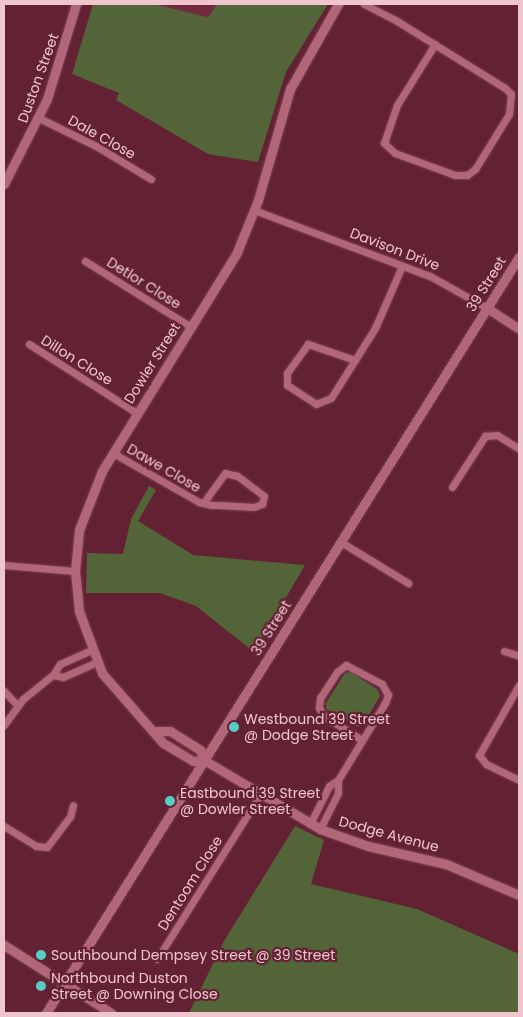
<!DOCTYPE html>
<html>
<head>
<meta charset="utf-8">
<style>
  body { margin:0 }
  #map { position:relative; width:523px; height:1017px; overflow:hidden; background:#632234; font-family:Poppins,sans-serif }
  div>[style] { position:absolute }
  .built>* { inset:0; background:#73293e }
  .green>* { inset:0; background:#536439 }
  .roads { filter:drop-shadow(0 0 1px #7c4255) drop-shadow(0 0 1px #7c4255) }
  .street>* { height:7px; margin:-3.5px; padding:0 3.5px; transform-origin:3.5px; border-radius:3.5px; background:#b16778 }
  .secondary>* { height:9px; margin:-4.5px; padding:0 4.5px; transform-origin:4.5px; border-radius:4.5px; background:#b16778 }
  .dots>* { width:14px; height:14px; translate:-50% -50%; box-sizing:border-box; border:2px solid #632234; border-radius:50% }
  span { translate:-50% -50%; white-space:nowrap; text-align:center; line-height:1.15; -webkit-text-stroke:4.5px #632234; paint-order:stroke }
  .street-label { font-size:14px; color:#f0c6ce }
  .poi-label { font-size:14px; color:#f0c6ce }
  .left { translate:0 -50%; text-align:left }
  .frame { position:absolute; inset:0; border:5px solid #f0c6ce; pointer-events:none }
</style>
</head>
<body>
<div id="map">
  <div class="built">
    <i style="clip-path:polygon(154px 4px,217px 4px,208px 17px)"></i>
  </div>
  <div class="green">
    <i style="clip-path:polygon(93px 4px,154px 4px,208px 17px,217px 4px,328px 4px,286px 72px,258px 162px,208px 154px,116px 100px,119px 93px,72px 74px)"></i>
    <i style="clip-path:polygon(149px 486px,156px 490px,138px 521px,193px 555px,305px 565px,254px 652px,196px 606px,160px 593px,86px 593px,87px 553px,123px 554px,131px 519px)"></i>
    <i style="clip-path:polygon(351px 672px,378px 690px,380px 696px,363px 725px,357px 727px,326px 709px,326px 703px,345px 673px)"></i>
    <i style="clip-path:polygon(295px 826px,324px 840px,311px 884px,417px 909px,519px 954px,519px 1013px,189px 1013px,224px 941px)"></i>
  </div>
  <div class="roads">
    <div class="street">
      <i style="left:364px;top:4px;width:37px;rotate:27deg"></i>
      <i style="left:397px;top:21px;width:127px;rotate:31.8deg"></i>
      <i style="left:505px;top:88px;width:8px;rotate:45deg"></i>
      <i style="left:511px;top:94px;width:20px;rotate:96deg"></i>
      <i style="left:509px;top:114px;width:65px;rotate:121.7deg"></i>
      <i style="left:475px;top:169px;width:10px;rotate:143deg"></i>
      <i style="left:467px;top:175px;width:12px;rotate:180deg"></i>
      <i style="left:455px;top:175px;width:64px;rotate:-159.9deg"></i>
      <i style="left:395px;top:153px;width:15px;rotate:-138deg"></i>
      <i style="left:384px;top:143px;width:40px;rotate:-71.1deg"></i>
      <i style="left:397px;top:105px;width:72px;rotate:-58.1deg"></i>
      <i style="left:39px;top:118px;width:64px;rotate:26.2deg"></i>
      <i style="left:96px;top:146px;width:64px;rotate:31deg"></i>
      <i style="left:254px;top:210px;width:188px;rotate:20.6deg"></i>
      <i style="left:430px;top:276px;width:65px;rotate:29.3deg"></i>
      <i style="left:85px;top:261px;width:125px;rotate:31.9deg"></i>
      <i style="left:29px;top:344px;width:128px;rotate:32.6deg"></i>
      <i style="left:355px;top:360px;width:50px;rotate:-161.2deg"></i>
      <i style="left:308px;top:344px;width:36px;rotate:126deg"></i>
      <i style="left:287px;top:373px;width:12px;rotate:90deg"></i>
      <i style="left:287px;top:385px;width:35px;rotate:33deg"></i>
      <i style="left:316px;top:404px;width:16px;rotate:-22deg"></i>
      <i style="left:331px;top:398px;width:45px;rotate:-57.7deg"></i>
      <i style="left:355px;top:360px;width:26px;rotate:-58deg"></i>
      <i style="left:369px;top:338px;width:14px;rotate:-60deg"></i>
      <i style="left:376px;top:326px;width:65px;rotate:-66.6deg"></i>
      <i style="left:113px;top:453px;width:99px;rotate:29.7deg"></i>
      <i style="left:199px;top:502px;width:12px;rotate:14deg"></i>
      <i style="left:211px;top:505px;width:7px"></i>
      <i style="left:218px;top:505px;width:36px;rotate:3deg"></i>
      <i style="left:254px;top:507px;width:9px;rotate:-21deg"></i>
      <i style="left:262px;top:504px;width:8px;rotate:-76deg"></i>
      <i style="left:264px;top:496px;width:34px;rotate:-143deg"></i>
      <i style="left:237px;top:476px;width:12px;rotate:-166deg"></i>
      <i style="left:225px;top:473px;width:37px;rotate:126deg"></i>
      <i style="left:452px;top:487px;width:61px;rotate:-57.1deg"></i>
      <i style="left:485px;top:436px;width:12px;rotate:-5deg"></i>
      <i style="left:497px;top:435px;width:26px;rotate:32deg"></i>
      <i style="left:341px;top:542px;width:79px;rotate:31.5deg"></i>
      <i style="left:4px;top:565px;width:71px;rotate:4.8deg"></i>
      <i style="left:504px;top:651px;width:16px;rotate:18deg"></i>
      <i style="left:53px;top:675px;width:10px;rotate:11deg"></i>
      <i style="left:63px;top:677px;width:37px;rotate:-24deg"></i>
      <i style="left:519px;top:685px;width:81px;rotate:119.7deg"></i>
      <i style="left:479px;top:755px;width:11px;rotate:52deg"></i>
      <i style="left:486px;top:764px;width:37px;rotate:26deg"></i>
      <i style="left:4px;top:691px;width:19px;rotate:47deg"></i>
      <i style="left:4px;top:725px;width:32px;rotate:-54deg"></i>
      <i style="left:23px;top:699px;width:38px;rotate:-39deg"></i>
      <i style="left:53px;top:675px;width:13px;rotate:-58deg"></i>
      <i style="left:60px;top:664px;width:35px;rotate:-24deg"></i>
      <i style="left:310px;top:824px;width:42px;rotate:-63.4deg"></i>
      <i style="left:329px;top:786px;width:11px;rotate:-34deg"></i>
      <i style="left:4px;top:826px;width:38px;rotate:32deg"></i>
      <i style="left:36px;top:846px;width:11px;rotate:5deg"></i>
      <i style="left:47px;top:847px;width:38px;rotate:-53deg"></i>
      <i style="left:70px;top:817px;width:12px;rotate:-76deg"></i>
      <i style="left:320px;top:829px;width:40px;rotate:-63.4deg"></i>
      <i style="left:338px;top:793px;width:13px;rotate:-90deg"></i>
      <i style="left:338px;top:780px;width:90px;rotate:-58.6deg"></i>
      <i style="left:385px;top:703px;width:9px;rotate:-69deg"></i>
      <i style="left:388px;top:695px;width:13px;rotate:-119deg"></i>
      <i style="left:382px;top:684px;width:41px;rotate:-152.2deg"></i>
      <i style="left:346px;top:665px;width:11px;rotate:142deg"></i>
      <i style="left:337px;top:672px;width:31px;rotate:123deg"></i>
      <i style="left:320px;top:698px;width:10px;rotate:96deg"></i>
      <i style="left:319px;top:708px;width:9px;rotate:58deg"></i>
      <i style="left:324px;top:716px;width:45px;rotate:32.3deg"></i>
      <i style="left:157px;top:959px;width:194px;rotate:-57.9deg"></i>
    </div>
    <div class="secondary">
      <i style="left:4px;top:184px;width:95px;rotate:-63.2deg"></i>
      <i style="left:47px;top:99px;width:99px;rotate:-73deg"></i>
      <i style="left:487px;top:308px;width:38px;rotate:33deg"></i>
      <i style="left:157px;top:731px;width:13px"></i>
      <i style="left:170px;top:731px;width:36px;rotate:32deg"></i>
      <i style="left:200px;top:750px;width:11px;rotate:68deg"></i>
      <i style="left:204px;top:760px;width:11px;rotate:175deg"></i>
      <i style="left:193px;top:761px;width:35px;rotate:-149deg"></i>
      <i style="left:163px;top:743px;width:93px;rotate:-131.1deg"></i>
      <i style="left:102px;top:673px;width:66px;rotate:-110.4deg"></i>
      <i style="left:79px;top:611px;width:40px;rotate:-95.7deg"></i>
      <i style="left:75px;top:571px;width:41px;rotate:-84.4deg"></i>
      <i style="left:79px;top:530px;width:63px;rotate:-68.7deg"></i>
      <i style="left:102px;top:471px;width:257px;rotate:-58.3deg"></i>
      <i style="left:237px;top:252px;width:56px;rotate:-68deg"></i>
      <i style="left:258px;top:200px;width:116px;rotate:-73.9deg"></i>
      <i style="left:290px;top:89px;width:98px;rotate:-60.5deg"></i>
      <i style="left:204px;top:760px;width:135px;rotate:30.7deg"></i>
      <i style="left:320px;top:829px;width:51px;rotate:19.5deg"></i>
      <i style="left:368px;top:846px;width:80px;rotate:13deg"></i>
      <i style="left:446px;top:864px;width:79px;rotate:23deg"></i>
      <i style="left:4px;top:945px;width:127px;rotate:32.4deg"></i>
      <i style="left:46px;top:1013px;width:892px;rotate:-57.97deg"></i>
    </div>
  </div>
  <div class="dots">
    <i style="left:234px;top:727px;background:#57cec1"></i>
    <i style="left:170px;top:801px;background:#57cec1"></i>
    <i style="left:41px;top:955px;background:#57cec1"></i>
    <i style="left:41px;top:986px;background:#57cec1"></i>
  </div>
  <div class="street-label">
    <span style="left:38px;top:78px;rotate:-70deg">Duston Street</span>
    <span style="left:102px;top:137px;rotate:29deg">Dale Close</span>
    <span style="left:395px;top:249px;rotate:21deg">Davison Drive</span>
    <span style="left:144px;top:283px;rotate:32deg">Detlor Close</span>
    <span style="left:486px;top:284px;rotate:-58deg">39 Street</span>
    <span style="left:77px;top:360px;rotate:32deg">Dillon Close</span>
    <span style="left:152px;top:363px;rotate:-58deg">Dowler Street</span>
    <span style="left:164px;top:468px;rotate:30deg">Dawe Close</span>
    <span style="left:271px;top:628px;rotate:-58deg">39 Street</span>
    <span style="left:389px;top:834px;rotate:15deg">Dodge Avenue</span>
    <span style="left:190px;top:883px;rotate:-58deg">Dentoom Close</span>
  </div>
  <div class="poi-label">
    <span class="left" style="left:244px;top:727px">Westbound 39 Street<br>@ Dodge Street</span>
    <span class="left" style="left:180px;top:801px">Eastbound 39 Street<br>@ Dowler Street</span>
    <span class="left" style="left:51px;top:955px">Southbound Dempsey Street @ 39 Street</span>
    <span class="left" style="left:51px;top:986px">Northbound Duston<br>Street @ Downing Close</span>
  </div>
  <div class="frame"></div>
</div>
</body>
</html>
